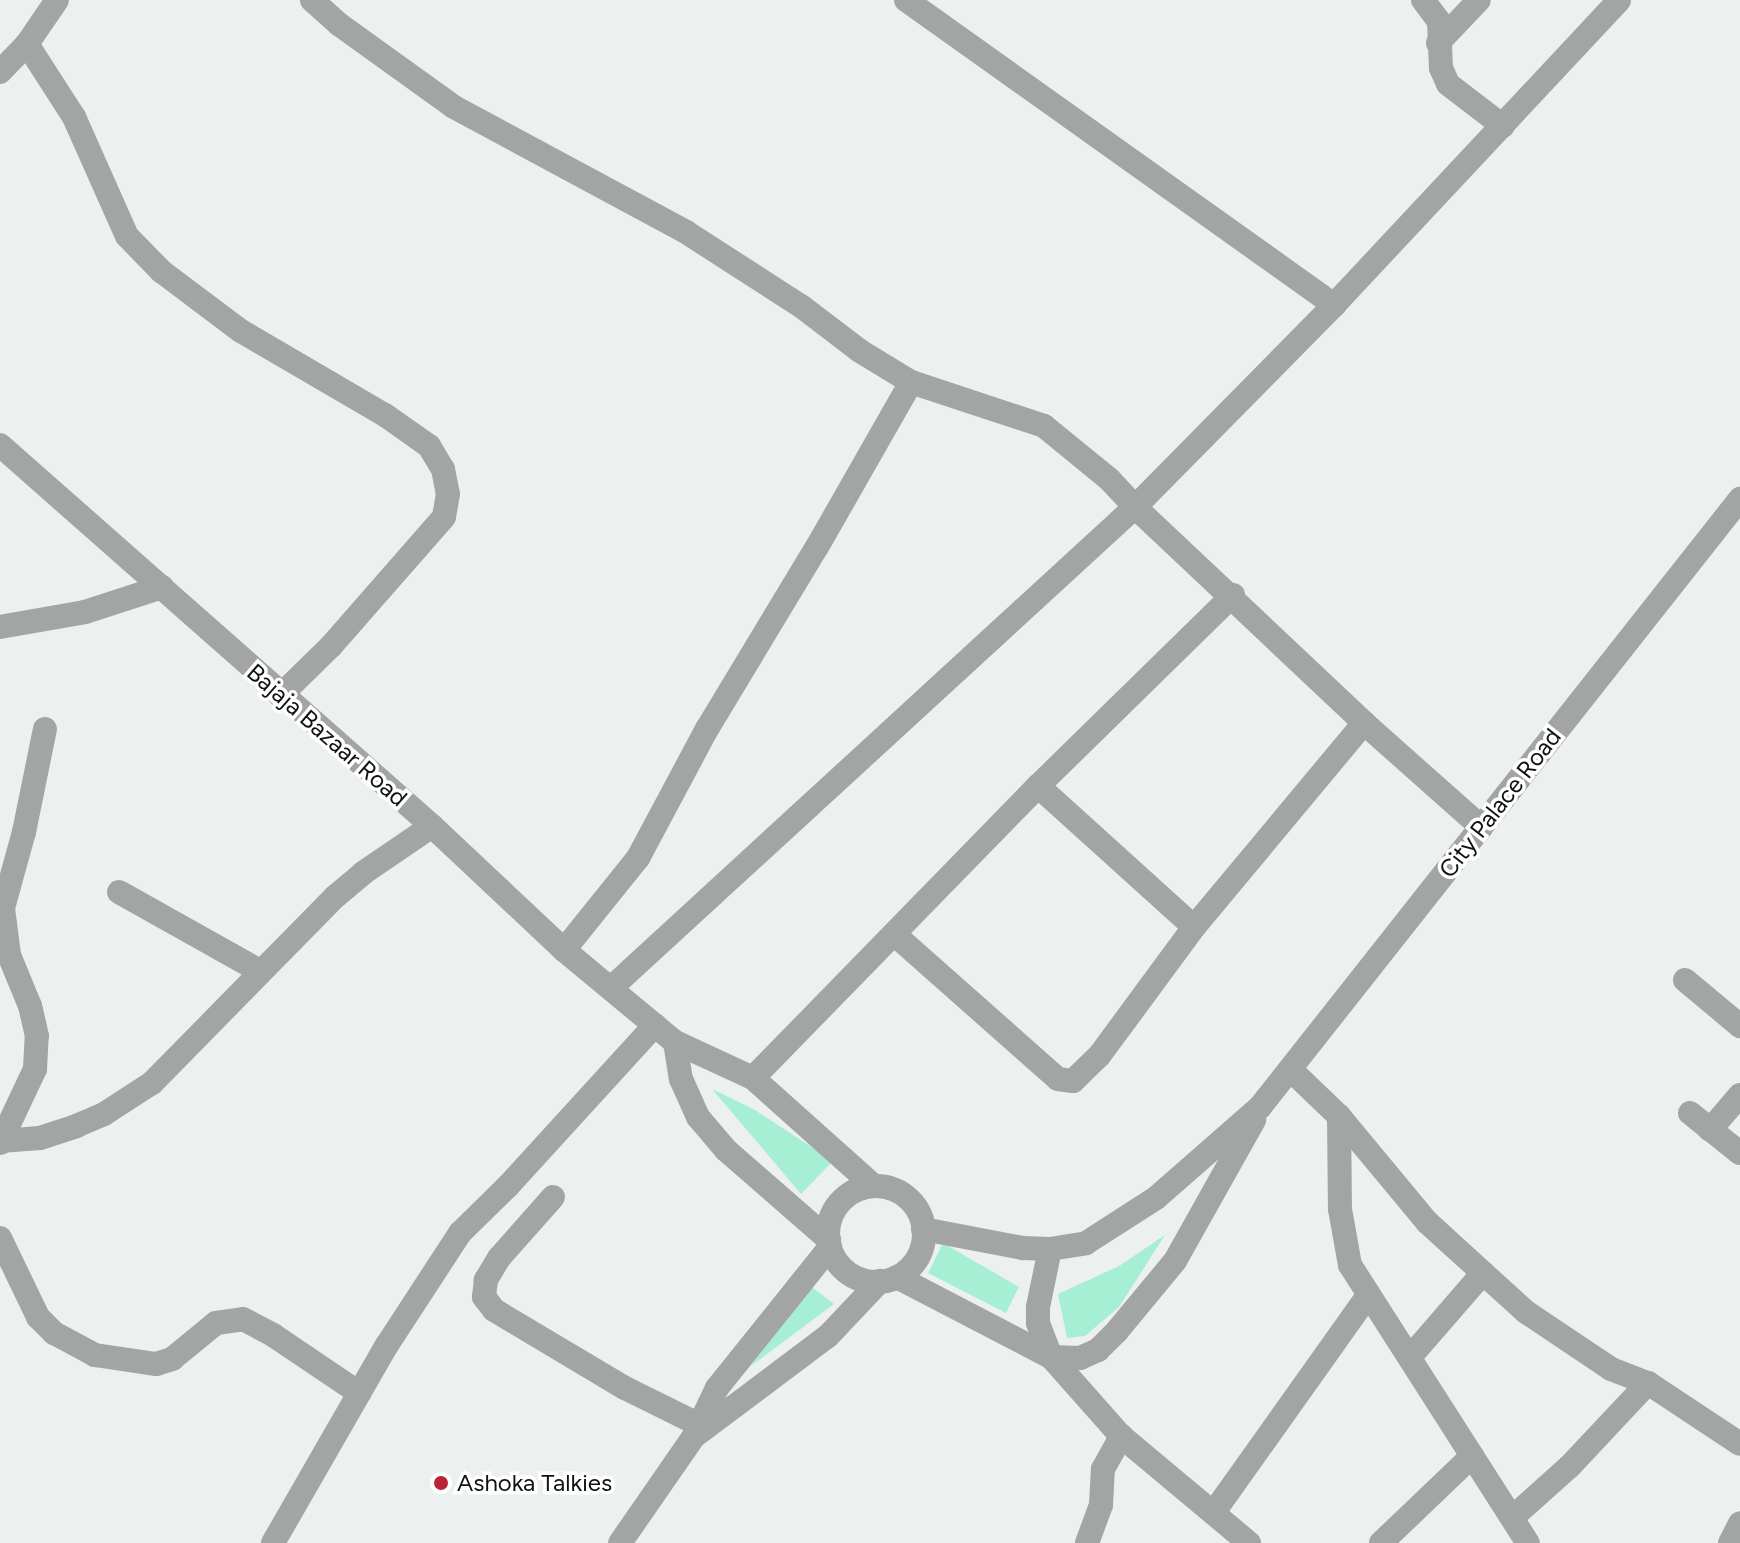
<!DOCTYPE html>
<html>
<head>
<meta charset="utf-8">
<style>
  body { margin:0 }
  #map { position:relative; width:1740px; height:1543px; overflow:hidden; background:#ecf0ee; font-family:Figtree,sans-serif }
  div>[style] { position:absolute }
  .green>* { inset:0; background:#a6efd5 }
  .minor>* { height:24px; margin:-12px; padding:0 12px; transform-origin:12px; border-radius:12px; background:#a3a4a4 }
  .minor>.ring { margin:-12px; padding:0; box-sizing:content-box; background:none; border:24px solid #a3a4a4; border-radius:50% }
  .dots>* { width:22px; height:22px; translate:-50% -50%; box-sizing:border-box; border:4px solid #fff; border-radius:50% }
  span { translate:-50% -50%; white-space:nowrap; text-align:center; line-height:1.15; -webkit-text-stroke:7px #fff; paint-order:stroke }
  .street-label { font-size:24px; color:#101111 }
  .poi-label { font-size:24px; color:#101111 }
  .left { translate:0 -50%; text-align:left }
</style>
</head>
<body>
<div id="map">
  <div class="green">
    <i style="clip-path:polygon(712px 1089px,755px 1110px,833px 1161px,801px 1194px)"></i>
    <i style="clip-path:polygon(1165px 1235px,1119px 1307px,1085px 1336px,1067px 1338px,1058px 1294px,1119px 1266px)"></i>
    <i style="clip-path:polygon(943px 1243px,1019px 1287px,1006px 1313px,928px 1273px)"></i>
    <i style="clip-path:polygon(808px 1284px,834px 1304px,751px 1366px)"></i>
  </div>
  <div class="minor">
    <i style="left:312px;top:0;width:38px;rotate:42deg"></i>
    <i style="left:340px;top:25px;width:140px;rotate:35.7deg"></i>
    <i style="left:454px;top:107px;width:264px;rotate:28.3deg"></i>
    <i style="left:686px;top:232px;width:137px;rotate:32.8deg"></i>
    <i style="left:801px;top:306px;width:74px;rotate:37.3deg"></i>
    <i style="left:860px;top:351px;width:60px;rotate:31.3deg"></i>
    <i style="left:911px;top:382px;width:140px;rotate:18.3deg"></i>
    <i style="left:1044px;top:426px;width:84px;rotate:39.2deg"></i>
    <i style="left:1109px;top:479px;width:38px;rotate:47deg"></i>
    <i style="left:1135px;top:507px;width:315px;rotate:43.3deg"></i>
    <i style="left:1364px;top:723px;width:157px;rotate:41.6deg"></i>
    <i style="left:906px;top:0;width:526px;rotate:35.47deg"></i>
    <i style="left:1423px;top:0;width:26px;rotate:53deg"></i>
    <i style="left:1439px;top:21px;width:47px;rotate:87.6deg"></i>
    <i style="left:1441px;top:68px;width:17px;rotate:66deg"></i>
    <i style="left:1448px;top:84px;width:69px;rotate:37.4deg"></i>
    <i style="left:1438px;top:43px;width:59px;rotate:-46.4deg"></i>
    <i style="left:27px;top:44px;width:87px;rotate:57.2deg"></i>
    <i style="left:74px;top:117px;width:130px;rotate:66deg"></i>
    <i style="left:127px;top:236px;width:49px;rotate:45.8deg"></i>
    <i style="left:161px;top:271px;width:100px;rotate:36.9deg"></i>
    <i style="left:241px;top:331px;width:167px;rotate:30.3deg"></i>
    <i style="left:385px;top:415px;width:54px;rotate:35.2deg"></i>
    <i style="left:429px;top:446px;width:27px;rotate:59deg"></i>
    <i style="left:443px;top:469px;width:25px;rotate:79deg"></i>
    <i style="left:448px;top:494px;width:23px;rotate:100deg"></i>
    <i style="left:444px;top:517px;width:171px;rotate:131.2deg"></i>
    <i style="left:331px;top:646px;width:71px;rotate:135.6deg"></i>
    <i style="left:0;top:72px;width:39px;rotate:-46deg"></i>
    <i style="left:27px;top:44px;width:53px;rotate:-55.7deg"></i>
    <i style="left:0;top:445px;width:576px;rotate:41.41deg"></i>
    <i style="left:432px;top:826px;width:181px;rotate:43.2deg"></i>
    <i style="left:564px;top:950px;width:144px;rotate:39.7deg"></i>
    <i style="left:675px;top:1042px;width:86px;rotate:24.8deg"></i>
    <i style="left:753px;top:1078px;width:162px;rotate:41.8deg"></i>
    <i style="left:0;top:627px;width:86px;rotate:-10deg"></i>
    <i style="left:85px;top:612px;width:81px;rotate:-18deg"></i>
    <i style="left:1038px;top:786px;width:210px;rotate:42.1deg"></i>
    <i style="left:119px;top:892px;width:162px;rotate:29.3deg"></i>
    <i style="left:894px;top:934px;width:219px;rotate:41.5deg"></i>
    <i style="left:1058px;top:1079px;width:15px;rotate:8deg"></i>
    <i style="left:1073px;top:1081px;width:36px;rotate:-44deg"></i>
    <i style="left:1099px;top:1056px;width:160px;rotate:-53.6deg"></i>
    <i style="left:1194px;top:927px;width:266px;rotate:-50.2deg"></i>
    <i style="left:564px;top:950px;width:118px;rotate:-51.2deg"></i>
    <i style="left:638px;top:858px;width:146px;rotate:-61.9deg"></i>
    <i style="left:707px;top:729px;width:213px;rotate:-58.9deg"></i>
    <i style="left:817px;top:547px;width:190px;rotate:-60.3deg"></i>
    <i style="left:1685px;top:980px;width:72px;rotate:39.9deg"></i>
    <i style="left:611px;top:988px;width:711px;rotate:-42.55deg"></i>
    <i style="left:1135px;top:507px;width:284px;rotate:-45.4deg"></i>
    <i style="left:1334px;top:305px;width:417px;rotate:-46.9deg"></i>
    <i style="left:675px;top:1042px;width:37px;rotate:81deg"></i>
    <i style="left:681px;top:1079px;width:42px;rotate:65.9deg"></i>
    <i style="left:698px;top:1117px;width:43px;rotate:49.7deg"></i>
    <i style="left:726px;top:1150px;width:137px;rotate:41.1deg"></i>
    <i style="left:1292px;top:1071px;width:65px;rotate:43.8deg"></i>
    <i style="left:1339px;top:1116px;width:138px;rotate:50.3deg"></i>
    <i style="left:1427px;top:1222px;width:134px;rotate:42.3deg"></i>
    <i style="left:1526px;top:1312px;width:102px;rotate:33.8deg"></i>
    <i style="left:1611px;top:1369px;width:40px;rotate:21deg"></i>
    <i style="left:1648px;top:1383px;width:110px;rotate:33.5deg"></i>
    <i style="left:753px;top:1078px;width:408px;rotate:-45.7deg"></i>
    <i style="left:1038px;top:786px;width:273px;rotate:-44.4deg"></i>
    <i style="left:1690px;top:1113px;width:64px;rotate:38.7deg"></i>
    <i style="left:1339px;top:1116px;width:93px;rotate:89.4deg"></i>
    <i style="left:1340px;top:1209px;width:57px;rotate:79.9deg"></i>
    <i style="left:1350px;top:1265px;width:330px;rotate:57.4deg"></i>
    <i style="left:1710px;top:1130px;width:46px;rotate:-49.4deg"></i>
    <i style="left:0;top:1141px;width:40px;rotate:-4.3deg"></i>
    <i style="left:40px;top:1138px;width:38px;rotate:-18deg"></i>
    <i style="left:76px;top:1126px;width:30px;rotate:-23deg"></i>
    <i style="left:104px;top:1114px;width:57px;rotate:-32.9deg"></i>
    <i style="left:152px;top:1083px;width:262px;rotate:-45.5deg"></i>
    <i style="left:336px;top:896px;width:35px;rotate:-40deg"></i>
    <i style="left:363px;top:873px;width:83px;rotate:-34.3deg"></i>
    <i style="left:0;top:1143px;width:82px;rotate:-64.7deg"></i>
    <i style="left:35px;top:1069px;width:33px;rotate:-87deg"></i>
    <i style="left:37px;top:1036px;width:31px;rotate:-103deg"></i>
    <i style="left:30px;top:1006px;width:55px;rotate:-112.4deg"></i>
    <i style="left:9px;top:955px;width:47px;rotate:-97.3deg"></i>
    <i style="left:3px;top:908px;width:79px;rotate:-74.6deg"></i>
    <i style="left:24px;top:832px;width:105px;rotate:-78.5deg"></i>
    <i class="ring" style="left:828px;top:1186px;width:72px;height:72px"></i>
    <i style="left:553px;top:1197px;width:81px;rotate:131.5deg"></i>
    <i style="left:499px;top:1258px;width:26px;rotate:121deg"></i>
    <i style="left:486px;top:1280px;width:17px;rotate:97deg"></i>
    <i style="left:484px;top:1297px;width:16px;rotate:52deg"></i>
    <i style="left:494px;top:1310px;width:152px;rotate:30.8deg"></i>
    <i style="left:625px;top:1388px;width:84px;rotate:26.3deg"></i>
    <i style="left:923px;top:1229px;width:102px;rotate:10.8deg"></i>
    <i style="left:1023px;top:1248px;width:27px;rotate:2deg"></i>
    <i style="left:1050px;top:1249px;width:36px;rotate:-9deg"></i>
    <i style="left:1086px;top:1243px;width:83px;rotate:-32.7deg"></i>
    <i style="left:1156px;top:1198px;width:138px;rotate:-41.2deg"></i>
    <i style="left:1260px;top:1107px;width:775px;rotate:-51.71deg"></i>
    <i style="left:0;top:1238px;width:88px;rotate:64.3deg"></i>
    <i style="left:38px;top:1317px;width:23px;rotate:45deg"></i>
    <i style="left:54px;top:1333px;width:47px;rotate:28.2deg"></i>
    <i style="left:95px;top:1355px;width:62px;rotate:8.4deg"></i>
    <i style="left:156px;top:1364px;width:17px;rotate:-17deg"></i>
    <i style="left:172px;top:1359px;width:57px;rotate:-39.3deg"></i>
    <i style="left:216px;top:1323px;width:27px;rotate:-8deg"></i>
    <i style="left:243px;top:1319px;width:34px;rotate:28deg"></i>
    <i style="left:273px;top:1335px;width:104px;rotate:34deg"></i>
    <i style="left:1050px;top:1249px;width:59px;rotate:101.7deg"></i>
    <i style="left:1038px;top:1307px;width:16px;rotate:90deg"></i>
    <i style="left:1038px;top:1323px;width:36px;rotate:69deg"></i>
    <i style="left:1051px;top:1357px;width:106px;rotate:48.5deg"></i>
    <i style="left:1121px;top:1436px;width:167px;rotate:39.9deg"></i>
    <i style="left:897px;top:1277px;width:174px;rotate:27.5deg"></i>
    <i style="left:1051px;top:1357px;width:29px;rotate:2deg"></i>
    <i style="left:1080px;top:1358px;width:20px;rotate:-24deg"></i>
    <i style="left:1098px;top:1350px;width:27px;rotate:-45deg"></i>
    <i style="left:1117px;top:1331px;width:91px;rotate:-50.4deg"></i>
    <i style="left:1175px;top:1261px;width:162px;rotate:-60.7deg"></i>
    <i style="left:1411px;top:1356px;width:110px;rotate:-49.1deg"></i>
    <i style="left:696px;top:1435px;width:165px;rotate:-36.9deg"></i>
    <i style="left:828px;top:1336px;width:76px;rotate:-46.6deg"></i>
    <i style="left:1214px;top:1512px;width:267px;rotate:-54.6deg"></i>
    <i style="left:1514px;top:1516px;width:75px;rotate:-41.8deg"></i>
    <i style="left:1570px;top:1466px;width:114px;rotate:-46.8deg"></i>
    <i style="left:273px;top:1543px;width:228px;rotate:-60.1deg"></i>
    <i style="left:387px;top:1345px;width:134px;rotate:-56.9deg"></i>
    <i style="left:460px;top:1233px;width:67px;rotate:-44.4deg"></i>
    <i style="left:508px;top:1186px;width:218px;rotate:-47.6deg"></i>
    <i style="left:620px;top:1543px;width:130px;rotate:-55.3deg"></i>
    <i style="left:694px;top:1436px;width:53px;rotate:-64.4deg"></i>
    <i style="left:717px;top:1388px;width:181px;rotate:-51.3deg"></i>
    <i style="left:1087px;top:1543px;width:40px;rotate:-69.8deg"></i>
    <i style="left:1101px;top:1505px;width:36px;rotate:-87deg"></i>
    <i style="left:1103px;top:1469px;width:38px;rotate:-61deg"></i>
    <i style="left:1381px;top:1543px;width:126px;rotate:-43.7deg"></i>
    <i style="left:1730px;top:1543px;width:22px;rotate:-63deg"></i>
  </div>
  <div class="dots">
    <i style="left:441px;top:1483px;background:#b72537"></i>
  </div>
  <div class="street-label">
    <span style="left:327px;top:735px;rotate:41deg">Bajaja Bazaar Road</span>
    <span style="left:1500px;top:803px;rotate:-52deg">City Palace Road</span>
  </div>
  <div class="poi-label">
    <span class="left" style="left:457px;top:1483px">Ashoka Talkies</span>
  </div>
</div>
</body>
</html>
